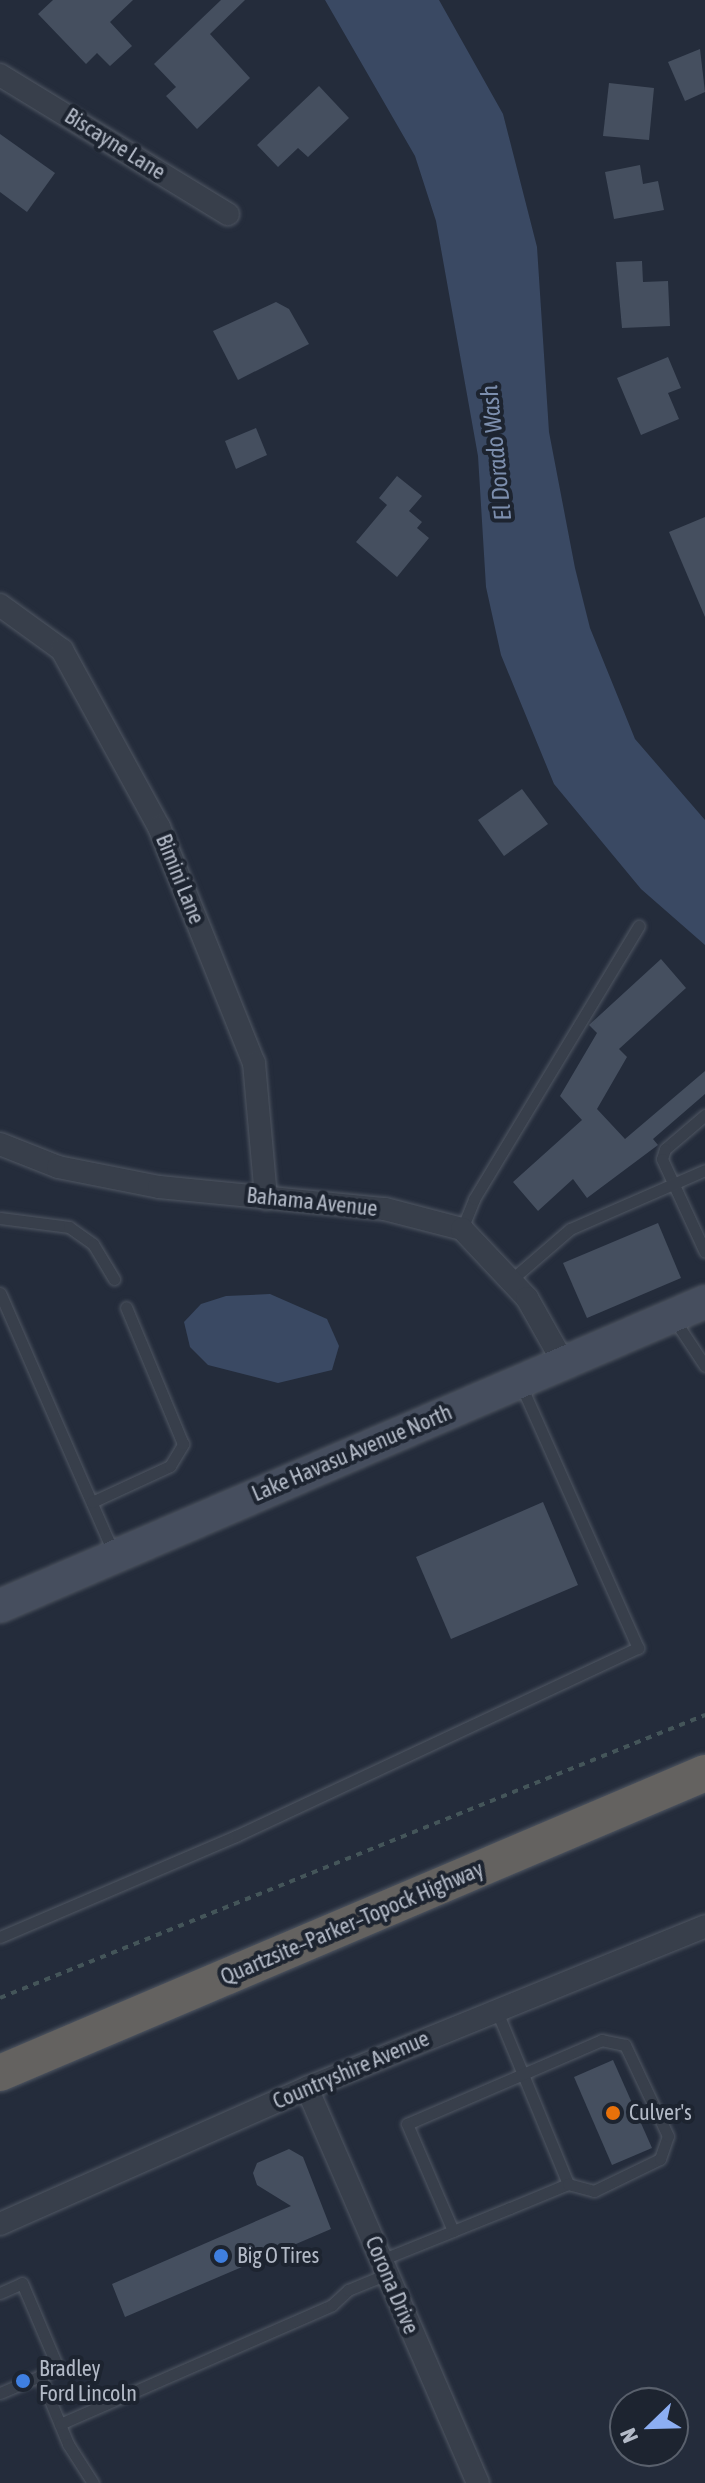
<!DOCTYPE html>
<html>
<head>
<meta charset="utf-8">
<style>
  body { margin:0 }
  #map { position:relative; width:705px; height:2483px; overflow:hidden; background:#242c3b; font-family:"Asap Condensed",sans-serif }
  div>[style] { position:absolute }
  .water>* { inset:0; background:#3a4963 }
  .building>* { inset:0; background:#454f5f }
  .path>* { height:4px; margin-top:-2px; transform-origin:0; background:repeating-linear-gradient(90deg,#445559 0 6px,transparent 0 12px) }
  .roads { filter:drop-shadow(0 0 2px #505763) drop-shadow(0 0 2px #505763) }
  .service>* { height:11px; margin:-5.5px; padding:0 5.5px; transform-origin:5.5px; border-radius:5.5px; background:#383f4b }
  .minor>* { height:22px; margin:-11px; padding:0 11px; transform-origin:11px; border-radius:11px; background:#383f4b }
  .secondary>* { height:32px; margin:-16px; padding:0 16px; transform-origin:16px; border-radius:16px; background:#464e5e }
  .trunk>* { height:36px; margin:-18px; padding:0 18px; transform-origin:18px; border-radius:18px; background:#646260 }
  .dots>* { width:22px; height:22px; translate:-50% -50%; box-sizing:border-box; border:4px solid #1d2430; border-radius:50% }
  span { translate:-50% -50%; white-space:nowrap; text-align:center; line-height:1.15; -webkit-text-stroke:8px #1d2430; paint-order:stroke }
  .street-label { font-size:22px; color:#b3bac7 }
  .poi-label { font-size:22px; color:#b3bac7 }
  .left { translate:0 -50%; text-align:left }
  .water-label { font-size:24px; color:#7c8ead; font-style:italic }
  .north { position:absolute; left:609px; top:2387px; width:80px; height:80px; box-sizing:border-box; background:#1d2430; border:2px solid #59606c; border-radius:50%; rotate:247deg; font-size:22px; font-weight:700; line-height:32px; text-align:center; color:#b3bac7 }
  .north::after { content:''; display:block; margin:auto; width:28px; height:36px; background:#8caef2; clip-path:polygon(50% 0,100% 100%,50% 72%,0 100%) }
</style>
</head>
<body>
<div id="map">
  <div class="water">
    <i style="clip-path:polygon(325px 0,439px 0,503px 114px,537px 247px,549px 432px,575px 568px,590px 628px,635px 739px,705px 820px,705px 945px,641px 889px,554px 784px,501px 655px,486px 587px,478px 456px,436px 221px,415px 156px)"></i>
    <i style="clip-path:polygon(270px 1294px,327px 1319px,339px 1346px,332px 1370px,278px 1383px,208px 1365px,190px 1347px,184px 1322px,201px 1304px,226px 1296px)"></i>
  </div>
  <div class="building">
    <i style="clip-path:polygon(53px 0,133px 0,110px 22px,132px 46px,110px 66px,97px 53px,86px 64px,38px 14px)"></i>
    <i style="clip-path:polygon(221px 0,245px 0,210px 34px,250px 78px,197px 129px,166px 96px,176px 87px,154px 64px)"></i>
    <i style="clip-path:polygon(700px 49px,705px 92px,685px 101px,668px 62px)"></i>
    <i style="clip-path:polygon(609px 83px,654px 88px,649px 140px,603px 136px)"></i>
    <i style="clip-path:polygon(319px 86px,349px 118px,308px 157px,298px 148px,278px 167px,257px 145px)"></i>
    <i style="clip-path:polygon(0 134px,55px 173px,27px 212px,0 192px)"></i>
    <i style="clip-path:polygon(640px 165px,643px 184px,658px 181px,664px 210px,614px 219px,605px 172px)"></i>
    <i style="clip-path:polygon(642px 261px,643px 282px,668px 281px,670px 326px,622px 328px,616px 262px)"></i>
    <i style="clip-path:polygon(276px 302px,289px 309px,309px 344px,238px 380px,213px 331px)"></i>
    <i style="clip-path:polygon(668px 357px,681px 388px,668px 393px,679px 419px,641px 435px,617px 378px)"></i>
    <i style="clip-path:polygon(256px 428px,267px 455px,236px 469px,225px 441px)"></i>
    <i style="clip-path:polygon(397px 476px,422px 496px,409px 511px,422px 522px,417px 528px,429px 538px,397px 577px,356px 542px,387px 505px,379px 498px)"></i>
    <i style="clip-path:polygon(705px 517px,705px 617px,669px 532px)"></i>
    <i style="clip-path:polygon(522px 789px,548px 824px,504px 856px,478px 820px)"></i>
    <i style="clip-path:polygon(661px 959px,686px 988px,619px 1049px,627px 1057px,597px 1109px,625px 1139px,705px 1071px,705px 1094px,653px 1139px,658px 1145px,587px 1198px,573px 1179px,538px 1211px,513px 1182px,582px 1120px,560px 1096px,597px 1033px,589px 1025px)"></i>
    <i style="clip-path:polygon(658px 1223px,681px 1278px,587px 1318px,563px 1263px)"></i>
    <i style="clip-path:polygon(543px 1502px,578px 1585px,451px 1639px,416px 1557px)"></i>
    <i style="clip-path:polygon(613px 2060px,652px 2148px,612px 2165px,574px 2077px)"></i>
    <i style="clip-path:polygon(289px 2149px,303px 2157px,331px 2229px,125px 2317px,112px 2284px,291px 2206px,257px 2185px,253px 2173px,257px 2163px)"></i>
  </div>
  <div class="path">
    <i style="left:0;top:1998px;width:760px;rotate:-21.87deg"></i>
  </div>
  <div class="roads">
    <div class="service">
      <i style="left:705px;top:1115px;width:52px;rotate:139.6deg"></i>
      <i style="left:665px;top:1149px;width:10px;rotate:107deg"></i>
      <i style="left:662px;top:1159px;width:102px;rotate:65.2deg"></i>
      <i style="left:0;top:1218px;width:70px;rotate:7.4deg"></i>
      <i style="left:69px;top:1227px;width:29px;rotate:35deg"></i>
      <i style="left:93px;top:1244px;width:41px;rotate:59deg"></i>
      <i style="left:462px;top:1229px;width:32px;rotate:-68deg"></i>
      <i style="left:474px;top:1199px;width:319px;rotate:-58.9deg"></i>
      <i style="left:511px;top:1280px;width:78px;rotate:-40.8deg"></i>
      <i style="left:570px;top:1229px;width:147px;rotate:-23.6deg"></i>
      <i style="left:0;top:1293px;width:283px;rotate:66.4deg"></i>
      <i style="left:674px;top:1319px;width:56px;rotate:56.6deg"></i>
      <i style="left:92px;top:1502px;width:86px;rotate:-24.8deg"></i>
      <i style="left:170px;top:1466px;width:26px;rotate:-59deg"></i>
      <i style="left:183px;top:1444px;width:148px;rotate:-112.6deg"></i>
      <i style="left:0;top:1937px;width:257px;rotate:-23.2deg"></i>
      <i style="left:236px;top:1836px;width:444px;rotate:-25.1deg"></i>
      <i style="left:638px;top:1648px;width:288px;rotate:-114deg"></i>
      <i style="left:496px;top:2009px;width:189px;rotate:67.6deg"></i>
      <i style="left:381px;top:2260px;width:78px;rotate:-21.9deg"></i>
      <i style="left:453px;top:2231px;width:61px;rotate:-22deg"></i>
      <i style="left:510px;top:2208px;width:63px;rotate:-22.5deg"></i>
      <i style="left:568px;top:2184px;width:27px;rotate:15deg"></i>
      <i style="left:594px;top:2191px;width:73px;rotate:-25.9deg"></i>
      <i style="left:660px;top:2159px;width:24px;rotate:-71deg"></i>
      <i style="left:668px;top:2136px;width:101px;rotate:-115.3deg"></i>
      <i style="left:625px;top:2045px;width:24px;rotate:-168deg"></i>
      <i style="left:602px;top:2040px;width:212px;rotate:156.7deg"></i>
      <i style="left:407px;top:2124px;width:116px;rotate:66.7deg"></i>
      <i style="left:0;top:2293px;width:24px;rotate:-24deg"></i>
      <i style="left:22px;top:2283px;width:92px;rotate:67deg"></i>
      <i style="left:58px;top:2368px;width:20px;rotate:156deg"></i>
      <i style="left:0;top:2393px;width:43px;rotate:-23deg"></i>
      <i style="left:40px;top:2376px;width:74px;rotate:67.6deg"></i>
      <i style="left:68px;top:2444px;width:46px;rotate:57.3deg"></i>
      <i style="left:60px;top:2424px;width:297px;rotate:-23.6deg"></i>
      <i style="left:332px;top:2305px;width:22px;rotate:-43deg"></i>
      <i style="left:348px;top:2290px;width:42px;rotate:-22.3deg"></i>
    </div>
    <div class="minor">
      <i style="left:0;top:75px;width:267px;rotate:31.4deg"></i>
      <i style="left:0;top:605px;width:77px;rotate:36deg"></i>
      <i style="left:62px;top:650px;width:202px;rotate:61.3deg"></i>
      <i style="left:159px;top:827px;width:254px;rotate:68.1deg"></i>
      <i style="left:254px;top:1063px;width:136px;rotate:84.9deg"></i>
      <i style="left:0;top:1144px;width:62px;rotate:21.6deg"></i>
      <i style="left:58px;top:1167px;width:103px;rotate:11.2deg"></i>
      <i style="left:159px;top:1187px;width:227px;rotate:5.6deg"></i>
      <i style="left:385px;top:1209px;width:80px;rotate:14.6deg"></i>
      <i style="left:462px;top:1229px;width:95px;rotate:46.7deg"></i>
      <i style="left:527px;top:1298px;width:71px;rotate:60.6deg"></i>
      <i style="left:307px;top:2088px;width:430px;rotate:66.6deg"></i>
      <i style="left:0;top:2224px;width:336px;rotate:-23.9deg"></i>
      <i style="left:307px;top:2088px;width:430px;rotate:-22.1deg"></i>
    </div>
    <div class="secondary">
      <i style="left:0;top:1606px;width:768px;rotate:-23.33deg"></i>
    </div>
    <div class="trunk">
      <i style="left:0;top:2073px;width:766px;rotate:-23.05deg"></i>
    </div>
  </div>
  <div class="dots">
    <i style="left:613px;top:2113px;background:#e8710a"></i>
    <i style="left:221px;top:2256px;background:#3f7fe0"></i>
    <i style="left:23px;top:2381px;background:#3f7fe0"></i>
  </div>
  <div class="street-label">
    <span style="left:115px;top:144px;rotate:32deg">Biscayne Lane</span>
    <span style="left:180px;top:879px;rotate:68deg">Bimini Lane</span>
    <span style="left:312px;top:1202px;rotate:6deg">Bahama Avenue</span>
    <span style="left:352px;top:1453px;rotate:-23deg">Lake Havasu Avenue North</span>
    <span style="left:352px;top:1923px;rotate:-23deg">Quartzsite–Parker–Topock Highway</span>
    <span style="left:351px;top:2070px;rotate:-23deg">Countryshire Avenue</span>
    <span style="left:392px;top:2285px;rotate:67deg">Corona Drive</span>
  </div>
  <div class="poi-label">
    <span class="left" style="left:629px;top:2113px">Culver's</span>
    <span class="left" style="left:237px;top:2256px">Big O Tires</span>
    <span class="left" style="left:39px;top:2381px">Bradley<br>Ford Lincoln</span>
  </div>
  <div class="water-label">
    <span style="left:496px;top:453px;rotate:-96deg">El Dorado Wash</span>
  </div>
  <div class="north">N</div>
</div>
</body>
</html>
